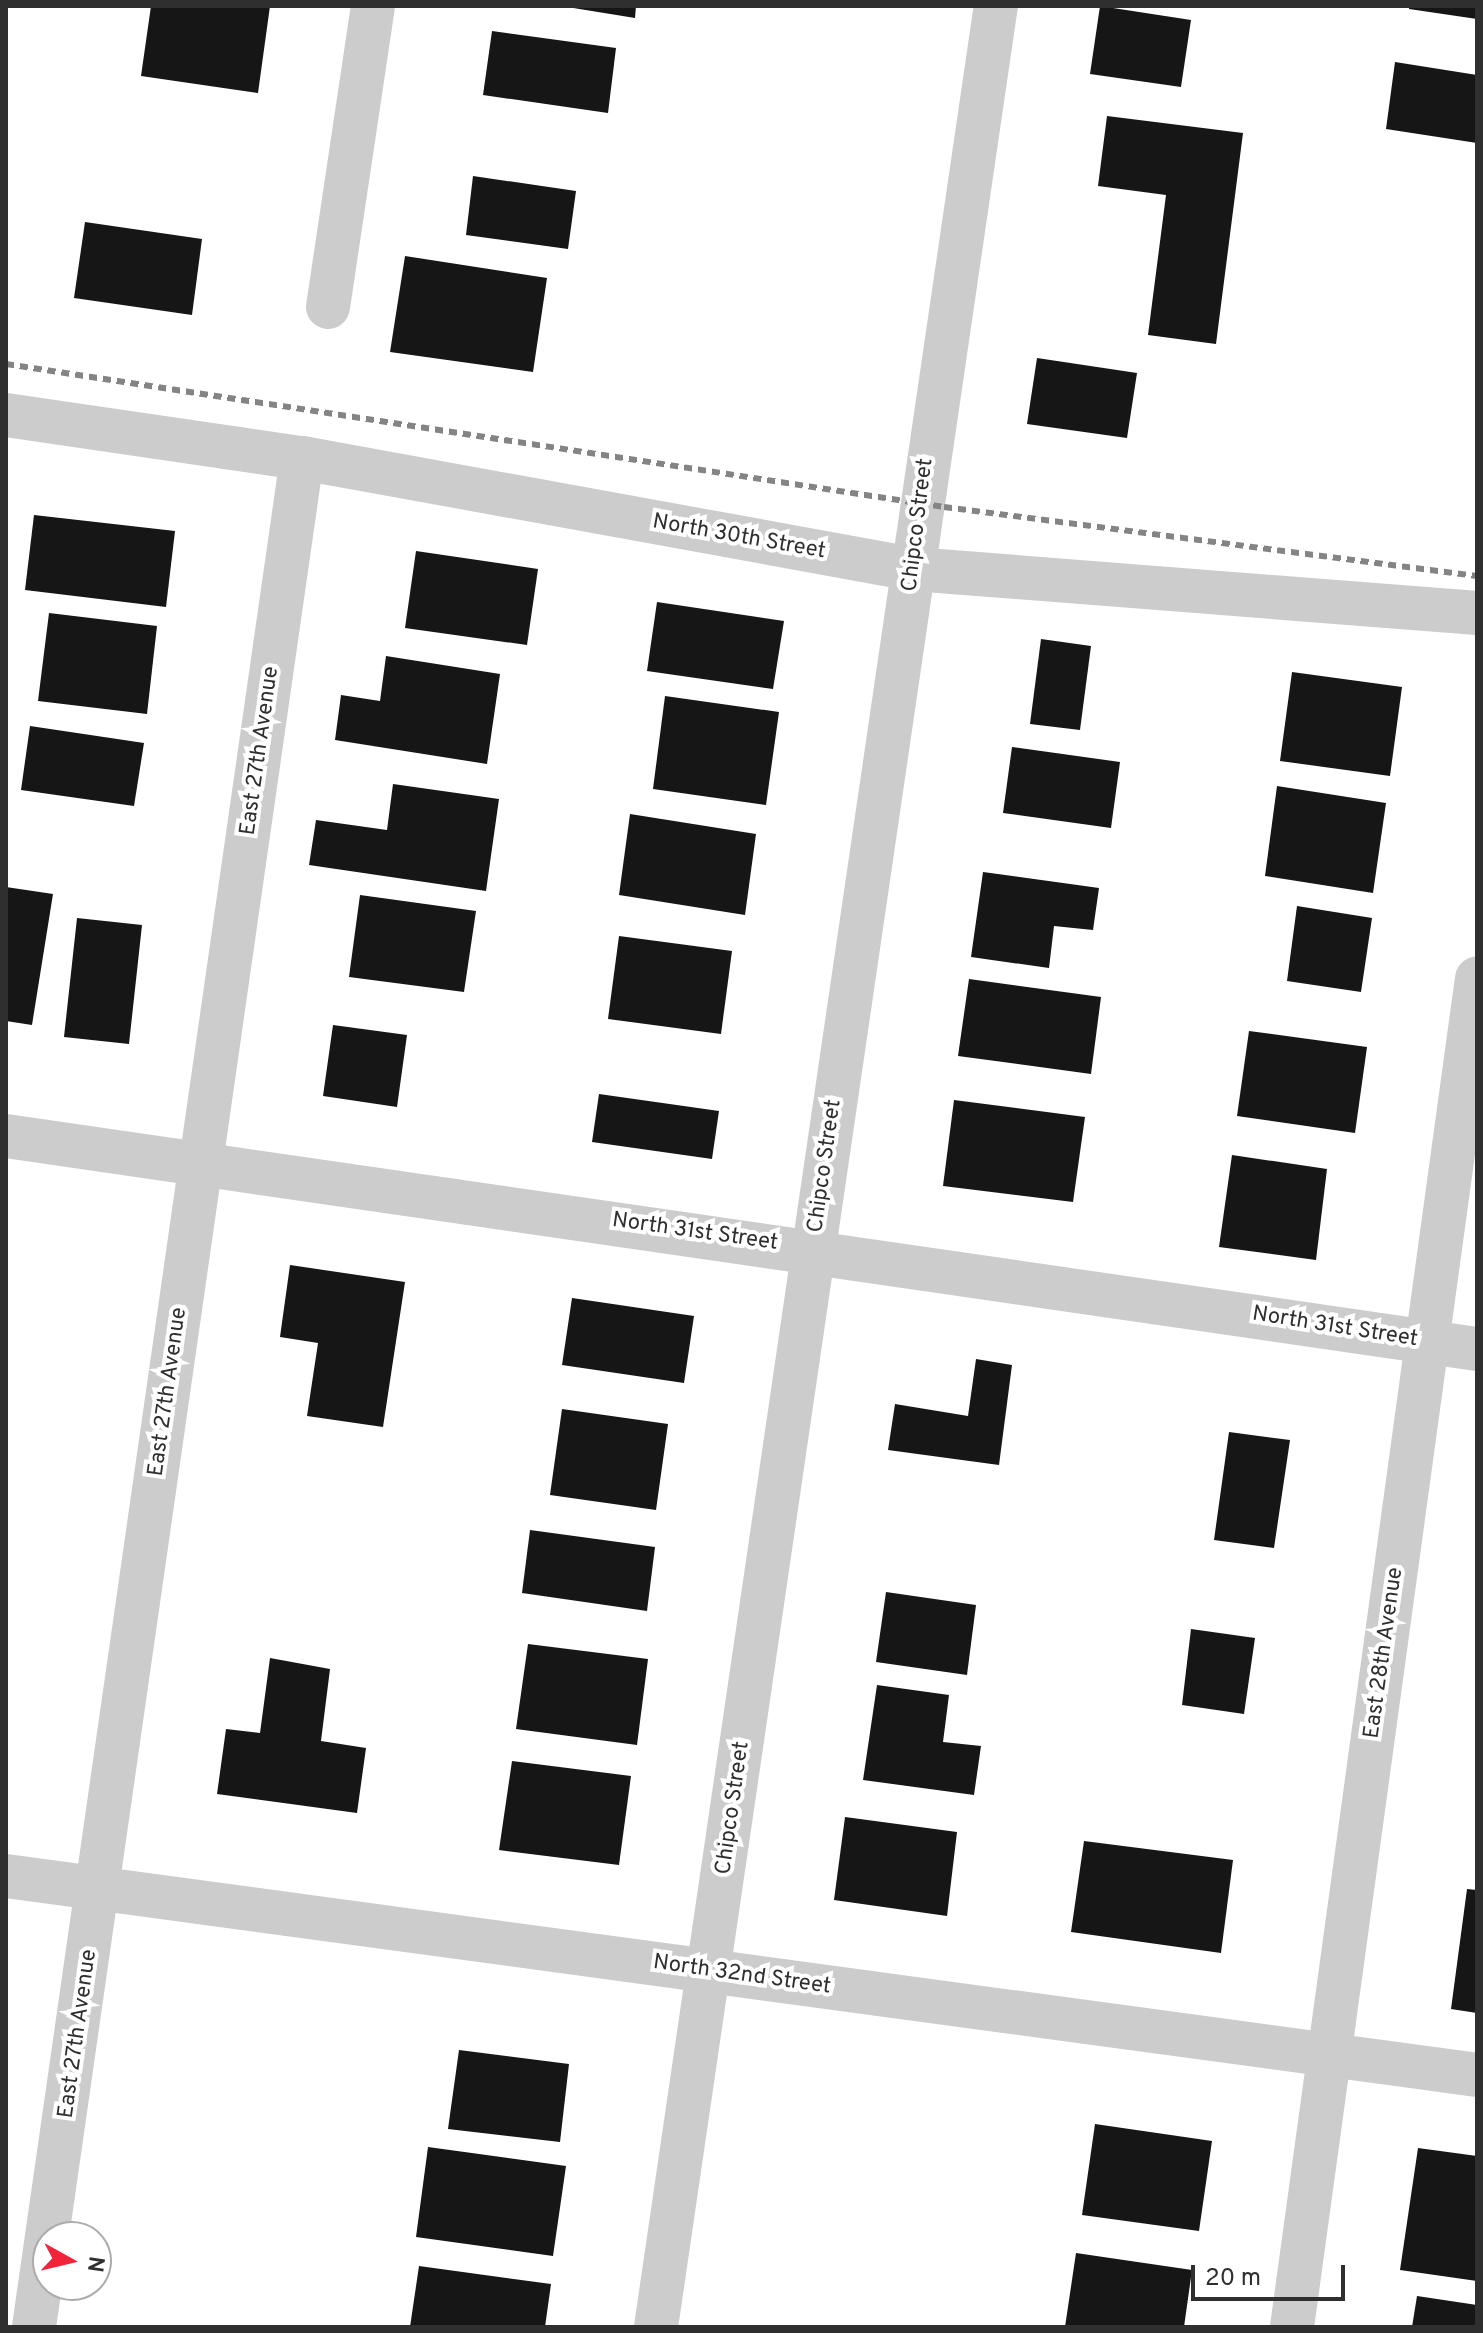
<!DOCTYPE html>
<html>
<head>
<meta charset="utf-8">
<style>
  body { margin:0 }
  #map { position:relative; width:1483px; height:2333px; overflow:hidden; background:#fff; font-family:Overpass,sans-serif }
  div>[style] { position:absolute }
  .building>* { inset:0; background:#161616 }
  .minor>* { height:44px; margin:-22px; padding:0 22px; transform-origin:22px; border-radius:22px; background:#ccc }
  .rail>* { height:6px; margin-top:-3px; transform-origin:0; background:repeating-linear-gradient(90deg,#848484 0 8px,transparent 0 14px) }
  span { translate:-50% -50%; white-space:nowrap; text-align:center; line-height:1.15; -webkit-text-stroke:8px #fff; paint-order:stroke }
  .street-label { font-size:22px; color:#2f2f2f }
  .frame { position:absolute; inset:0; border:8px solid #2f2f2f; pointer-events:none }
  .north { position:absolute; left:32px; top:2221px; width:80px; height:80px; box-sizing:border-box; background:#fff; border:2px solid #acacac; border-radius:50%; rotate:98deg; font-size:22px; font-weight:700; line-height:32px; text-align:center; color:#2f2f2f }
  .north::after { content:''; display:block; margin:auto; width:28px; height:36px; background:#f3243a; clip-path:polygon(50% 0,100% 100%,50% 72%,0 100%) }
  .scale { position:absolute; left:1191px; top:2265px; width:154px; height:36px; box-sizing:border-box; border:4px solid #2f2f2f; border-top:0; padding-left:10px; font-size:24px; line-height:28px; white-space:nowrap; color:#2f2f2f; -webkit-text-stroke:6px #fff; paint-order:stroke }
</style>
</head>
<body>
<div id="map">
  <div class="building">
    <i style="clip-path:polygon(151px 6px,270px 6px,258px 93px,141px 76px)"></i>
    <i style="clip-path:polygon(561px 6px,636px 6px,635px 18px)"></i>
    <i style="clip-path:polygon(1100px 6px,1191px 20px,1181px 87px,1090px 74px)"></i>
    <i style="clip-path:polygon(1409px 6px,1477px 6px,1477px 19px,1409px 9px)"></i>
    <i style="clip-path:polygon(492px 31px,616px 48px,608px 113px,483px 95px)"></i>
    <i style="clip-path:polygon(1395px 62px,1477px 75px,1477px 143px,1386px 129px)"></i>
    <i style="clip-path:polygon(1107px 116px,1243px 133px,1216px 344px,1148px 335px,1166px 195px,1098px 186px)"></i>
    <i style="clip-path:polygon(473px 176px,576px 191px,568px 249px,466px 235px)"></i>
    <i style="clip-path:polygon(85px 222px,202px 239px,192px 315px,74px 298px)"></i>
    <i style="clip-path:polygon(405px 256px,547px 278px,533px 372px,390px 352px)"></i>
    <i style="clip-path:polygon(1037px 358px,1137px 373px,1127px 438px,1027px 424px)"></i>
    <i style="clip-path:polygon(34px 515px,175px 531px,166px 607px,25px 590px)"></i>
    <i style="clip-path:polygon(416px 551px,538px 569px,527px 645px,405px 628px)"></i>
    <i style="clip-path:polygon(657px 602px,784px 621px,773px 689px,647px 671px)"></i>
    <i style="clip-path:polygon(49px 613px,157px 626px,147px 714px,38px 701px)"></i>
    <i style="clip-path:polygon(1041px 639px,1091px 646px,1080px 730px,1030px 724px)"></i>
    <i style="clip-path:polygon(386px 656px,500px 674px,487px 764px,335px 740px,341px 695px,380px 701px)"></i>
    <i style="clip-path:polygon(1292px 672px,1402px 687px,1390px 776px,1280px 761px)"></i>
    <i style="clip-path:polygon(665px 696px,779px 712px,766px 805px,653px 789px)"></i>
    <i style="clip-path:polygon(30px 726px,144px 743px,134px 806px,21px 790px)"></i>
    <i style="clip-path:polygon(1012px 747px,1120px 762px,1111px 828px,1003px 813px)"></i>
    <i style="clip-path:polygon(393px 784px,499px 799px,486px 891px,309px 865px,316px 820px,387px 830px)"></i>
    <i style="clip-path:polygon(1277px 786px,1386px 803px,1373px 893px,1265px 876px)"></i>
    <i style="clip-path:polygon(630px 814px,756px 834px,745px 915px,619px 895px)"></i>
    <i style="clip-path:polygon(983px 872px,1099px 888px,1093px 930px,1054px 926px,1049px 968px,971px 957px)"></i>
    <i style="clip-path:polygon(6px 887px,53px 894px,32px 1025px,6px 1021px)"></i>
    <i style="clip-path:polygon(360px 895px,476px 911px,464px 992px,349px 977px)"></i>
    <i style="clip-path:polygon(1297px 906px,1372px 918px,1361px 992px,1287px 981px)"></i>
    <i style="clip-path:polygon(77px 918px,142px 925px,129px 1044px,64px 1037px)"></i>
    <i style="clip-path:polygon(619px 936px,732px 951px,721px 1034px,608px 1019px)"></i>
    <i style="clip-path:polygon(969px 979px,1101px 997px,1091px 1074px,958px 1056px)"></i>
    <i style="clip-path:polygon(333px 1025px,407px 1035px,397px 1107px,323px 1096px)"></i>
    <i style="clip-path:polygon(1249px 1031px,1367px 1047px,1355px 1133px,1237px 1116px)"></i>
    <i style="clip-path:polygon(599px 1094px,719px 1111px,712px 1159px,592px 1142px)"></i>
    <i style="clip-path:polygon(954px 1100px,1085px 1117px,1073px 1202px,943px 1186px)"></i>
    <i style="clip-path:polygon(1232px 1155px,1327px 1169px,1316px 1260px,1219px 1247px)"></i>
    <i style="clip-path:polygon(290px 1265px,405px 1282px,383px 1427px,307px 1416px,318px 1343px,280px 1337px)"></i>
    <i style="clip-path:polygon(572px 1298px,694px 1316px,684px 1383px,562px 1365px)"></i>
    <i style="clip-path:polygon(976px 1359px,1012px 1365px,999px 1465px,888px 1450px,895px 1404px,968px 1416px)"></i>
    <i style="clip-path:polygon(562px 1409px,668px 1424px,656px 1510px,550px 1495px)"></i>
    <i style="clip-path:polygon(1229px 1432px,1290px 1440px,1274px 1548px,1214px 1540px)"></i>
    <i style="clip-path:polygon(530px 1530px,655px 1547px,647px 1611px,522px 1593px)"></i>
    <i style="clip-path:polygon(886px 1592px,976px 1605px,967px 1675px,876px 1662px)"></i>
    <i style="clip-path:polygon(1191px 1629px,1255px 1638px,1244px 1714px,1182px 1705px)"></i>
    <i style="clip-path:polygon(528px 1644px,648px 1659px,637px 1745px,516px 1729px)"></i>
    <i style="clip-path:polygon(270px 1658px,330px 1669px,321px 1741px,366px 1748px,357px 1813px,217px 1794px,226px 1729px,260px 1733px)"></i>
    <i style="clip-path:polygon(877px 1685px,949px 1695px,943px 1742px,981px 1746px,974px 1795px,863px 1780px)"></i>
    <i style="clip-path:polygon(512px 1761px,631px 1776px,619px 1865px,499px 1850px)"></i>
    <i style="clip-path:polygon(845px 1817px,957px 1832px,947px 1916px,834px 1900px)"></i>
    <i style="clip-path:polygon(1084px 1841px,1233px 1860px,1221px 1953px,1071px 1932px)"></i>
    <i style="clip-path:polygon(1467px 1889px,1477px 1890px,1477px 2013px,1451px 2009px)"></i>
    <i style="clip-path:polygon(459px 2050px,569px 2064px,560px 2142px,448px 2129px)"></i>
    <i style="clip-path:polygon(1095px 2124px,1212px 2141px,1199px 2231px,1082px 2215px)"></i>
    <i style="clip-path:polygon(428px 2147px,566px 2166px,553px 2256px,416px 2237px)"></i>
    <i style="clip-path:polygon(1418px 2148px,1477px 2156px,1477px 2281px,1400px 2270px)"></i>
    <i style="clip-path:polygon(1076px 2253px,1192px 2270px,1184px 2327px,1065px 2327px)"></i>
    <i style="clip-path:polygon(419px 2266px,551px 2284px,545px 2327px,410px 2327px)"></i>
    <i style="clip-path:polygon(1417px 2296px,1477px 2305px,1477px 2327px,1412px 2327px)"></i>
  </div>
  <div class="minor">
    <i style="left:328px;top:307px;width:304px;rotate:-81.5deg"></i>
    <i style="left:6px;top:415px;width:299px;rotate:8.3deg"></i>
    <i style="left:302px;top:458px;width:621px;rotate:10.3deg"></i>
    <i style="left:913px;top:569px;width:566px;rotate:4.46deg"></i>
    <i style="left:6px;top:1136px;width:1486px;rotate:8.24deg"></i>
    <i style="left:6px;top:1876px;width:1484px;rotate:7.7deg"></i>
    <i style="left:34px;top:2327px;width:1888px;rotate:-81.84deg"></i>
    <i style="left:656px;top:2327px;width:2346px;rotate:-81.67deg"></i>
    <i style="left:1292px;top:2327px;width:1361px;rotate:-82.19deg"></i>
  </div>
  <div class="rail">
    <i style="left:6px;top:364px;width:949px;rotate:8.67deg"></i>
    <i style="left:944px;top:507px;width:537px;rotate:7.38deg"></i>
  </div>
  <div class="street-label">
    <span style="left:918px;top:525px;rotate:-83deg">Chipco Street</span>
    <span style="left:739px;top:537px;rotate:10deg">North 30th Street</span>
    <span style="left:260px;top:751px;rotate:-82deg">East 27th Avenue</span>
    <span style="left:825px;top:1166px;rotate:-82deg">Chipco Street</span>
    <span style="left:695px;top:1232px;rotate:8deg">North 31st Street</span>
    <span style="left:1335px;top:1327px;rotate:9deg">North 31st Street</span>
    <span style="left:168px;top:1392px;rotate:-82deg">East 27th Avenue</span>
    <span style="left:1384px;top:1653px;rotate:-82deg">East 28th Avenue</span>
    <span style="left:733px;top:1808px;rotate:-82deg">Chipco Street</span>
    <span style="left:742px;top:1975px;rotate:8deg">North 32nd Street</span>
    <span style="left:78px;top:2034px;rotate:-82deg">East 27th Avenue</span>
  </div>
  <div class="frame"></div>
  <div class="north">N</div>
  <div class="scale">20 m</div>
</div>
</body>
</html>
